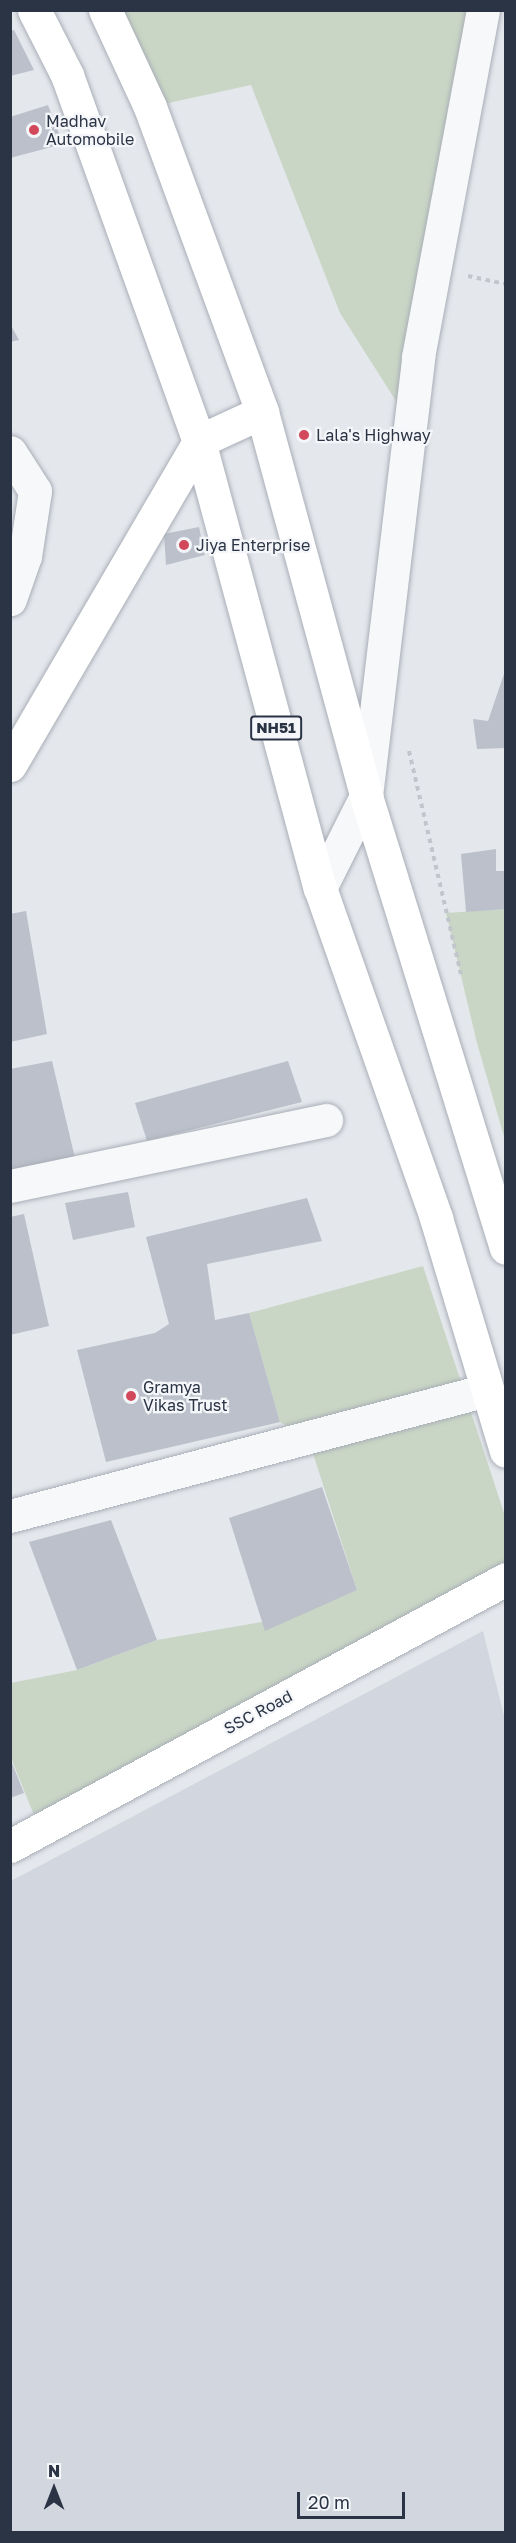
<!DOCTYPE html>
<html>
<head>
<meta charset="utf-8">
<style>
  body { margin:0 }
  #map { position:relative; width:516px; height:2543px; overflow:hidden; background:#e4e7ec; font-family:"Golos Text",sans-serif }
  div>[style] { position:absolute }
  .built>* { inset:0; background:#d2d6de }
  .green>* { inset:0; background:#c9d6c5 }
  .building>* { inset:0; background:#bbc0ca }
  .path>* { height:4px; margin-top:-2px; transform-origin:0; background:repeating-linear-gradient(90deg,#c2c5cb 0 4.5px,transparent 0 9px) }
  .roads { filter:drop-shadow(0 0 2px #a9aeb7) drop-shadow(0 0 2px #a9aeb7) }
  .minor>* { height:33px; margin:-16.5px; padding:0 16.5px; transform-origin:16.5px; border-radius:16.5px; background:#f7f8fa }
  .tertiary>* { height:33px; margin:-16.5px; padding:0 16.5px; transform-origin:16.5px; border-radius:16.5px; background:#f7f8fa }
  .secondary>* { height:33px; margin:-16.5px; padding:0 16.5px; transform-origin:16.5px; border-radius:16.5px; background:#fff }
  .trunk>* { height:33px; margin:-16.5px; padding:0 16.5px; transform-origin:16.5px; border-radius:16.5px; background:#fff }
  .dots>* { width:16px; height:16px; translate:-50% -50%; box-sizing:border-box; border:3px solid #f4f6f9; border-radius:50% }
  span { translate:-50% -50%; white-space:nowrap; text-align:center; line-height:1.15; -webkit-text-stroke:4.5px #f4f6f9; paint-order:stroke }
  .shield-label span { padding:2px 4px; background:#f4f6f9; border:2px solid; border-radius:4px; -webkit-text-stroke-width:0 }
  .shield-label { font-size:15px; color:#2b3445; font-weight:700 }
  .poi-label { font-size:16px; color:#2b3445 }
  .left { translate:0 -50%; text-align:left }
  .street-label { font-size:16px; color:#2b3445 }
  .frame { position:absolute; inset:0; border:12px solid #2b3445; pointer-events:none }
  .north { position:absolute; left:24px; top:2459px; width:60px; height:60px; -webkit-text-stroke:4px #f4f6f9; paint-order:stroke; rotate:0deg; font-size:16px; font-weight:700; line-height:24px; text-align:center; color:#2b3445 }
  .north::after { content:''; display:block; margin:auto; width:21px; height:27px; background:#2b3445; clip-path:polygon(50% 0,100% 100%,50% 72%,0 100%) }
  .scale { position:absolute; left:297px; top:2492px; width:108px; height:27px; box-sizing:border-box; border:3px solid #2b3445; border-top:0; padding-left:8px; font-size:18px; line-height:21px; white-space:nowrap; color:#2b3445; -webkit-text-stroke:4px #f4f6f9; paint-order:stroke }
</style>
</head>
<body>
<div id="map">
  <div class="built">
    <i style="clip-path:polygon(483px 1631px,506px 1724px,505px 2532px,11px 2532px,11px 1881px)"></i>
  </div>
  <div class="green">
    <i style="clip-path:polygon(105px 11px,484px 11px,410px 423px,340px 313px,251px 85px,150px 107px)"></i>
    <i style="clip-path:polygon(505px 909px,505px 1140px,477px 1043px,446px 913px)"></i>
    <i style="clip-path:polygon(423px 1266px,505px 1516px,505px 1579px,40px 1830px,11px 1758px,11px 1683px,77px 1670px,157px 1640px,262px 1622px,357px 1590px,308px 1438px,280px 1422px,249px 1313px)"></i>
  </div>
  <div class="building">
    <i style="clip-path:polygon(14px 30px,34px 70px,10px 76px,10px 31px)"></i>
    <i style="clip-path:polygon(48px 105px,63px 144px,10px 158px,10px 117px)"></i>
    <i style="clip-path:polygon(10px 324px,19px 340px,10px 342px)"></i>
    <i style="clip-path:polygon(199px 527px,205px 555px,166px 565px,164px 534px)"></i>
    <i style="clip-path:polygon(505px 671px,506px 748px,477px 749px,473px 719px,488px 721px)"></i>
    <i style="clip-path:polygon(496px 849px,496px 871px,506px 871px,506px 909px,466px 912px,461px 854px)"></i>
    <i style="clip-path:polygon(26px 911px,47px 1034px,10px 1042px,10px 914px)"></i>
    <i style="clip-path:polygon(52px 1061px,75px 1158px,10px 1174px,10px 1069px)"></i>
    <i style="clip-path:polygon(288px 1061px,302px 1102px,147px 1141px,135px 1103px)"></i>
    <i style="clip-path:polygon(128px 1192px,135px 1227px,73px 1240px,65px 1203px)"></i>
    <i style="clip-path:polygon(307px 1198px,322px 1241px,207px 1264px,215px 1320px,249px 1313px,280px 1422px,106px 1462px,77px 1350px,155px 1333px,169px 1324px,146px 1237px)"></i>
    <i style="clip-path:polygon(24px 1214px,49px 1326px,10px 1335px,10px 1217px)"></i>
    <i style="clip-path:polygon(322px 1487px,357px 1590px,265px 1631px,229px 1518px)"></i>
    <i style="clip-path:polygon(111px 1520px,157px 1640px,77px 1670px,29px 1542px)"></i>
    <i style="clip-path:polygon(10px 1758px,24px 1793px,10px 1798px)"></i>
  </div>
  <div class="path">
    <i style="left:468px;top:276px;width:39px;rotate:12deg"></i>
    <i style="left:409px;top:751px;width:229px;rotate:76.9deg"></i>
  </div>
  <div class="roads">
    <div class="minor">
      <i style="left:10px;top:452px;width:46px;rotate:57.3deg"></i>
      <i style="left:35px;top:491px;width:66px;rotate:98.7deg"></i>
      <i style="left:25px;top:556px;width:46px;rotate:109.2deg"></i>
      <i style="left:10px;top:1186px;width:323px;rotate:-11.8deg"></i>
      <i style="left:10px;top:1516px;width:493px;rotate:-14.8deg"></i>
    </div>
    <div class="tertiary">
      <i style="left:320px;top:888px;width:103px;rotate:-63.4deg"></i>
      <i style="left:366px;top:796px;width:442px;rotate:-83.2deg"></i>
      <i style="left:418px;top:357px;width:353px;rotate:-79.4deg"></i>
    </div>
    <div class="secondary">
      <i style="left:10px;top:765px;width:375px;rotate:-59.7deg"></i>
      <i style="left:199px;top:441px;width:69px;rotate:-24.7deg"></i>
      <i style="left:10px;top:1846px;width:563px;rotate:-28.29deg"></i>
    </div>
    <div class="trunk">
      <i style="left:34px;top:10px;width:73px;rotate:63.1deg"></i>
      <i style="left:67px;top:75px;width:389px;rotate:70.2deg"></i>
      <i style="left:199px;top:441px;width:463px;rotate:74.9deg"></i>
      <i style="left:320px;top:888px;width:350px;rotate:70.6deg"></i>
      <i style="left:436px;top:1218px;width:243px;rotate:73.3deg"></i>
      <i style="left:105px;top:10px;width:107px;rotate:65.1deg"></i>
      <i style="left:150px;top:107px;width:325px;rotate:69.8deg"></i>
      <i style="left:262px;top:412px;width:398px;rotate:74.8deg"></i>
      <i style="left:366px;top:796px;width:473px;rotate:72.8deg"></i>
    </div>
  </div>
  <div class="dots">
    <i style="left:34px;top:130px;background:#d1495b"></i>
    <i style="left:304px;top:435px;background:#d1495b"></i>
    <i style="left:184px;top:545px;background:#d1495b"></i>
    <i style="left:131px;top:1396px;background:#d1495b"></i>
  </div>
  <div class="shield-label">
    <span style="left:276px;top:728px">NH51</span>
  </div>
  <div class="poi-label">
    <span class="left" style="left:46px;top:130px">Madhav<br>Automobile</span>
    <span class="left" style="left:316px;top:435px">Lala's Highway</span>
    <span class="left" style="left:196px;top:545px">Jiya Enterprise</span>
    <span class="left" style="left:143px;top:1396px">Gramya<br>Vikas Trust</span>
  </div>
  <div class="street-label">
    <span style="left:258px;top:1712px;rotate:-28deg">SSC Road</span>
  </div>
  <div class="frame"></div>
  <div class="north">N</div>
  <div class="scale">20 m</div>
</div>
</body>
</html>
